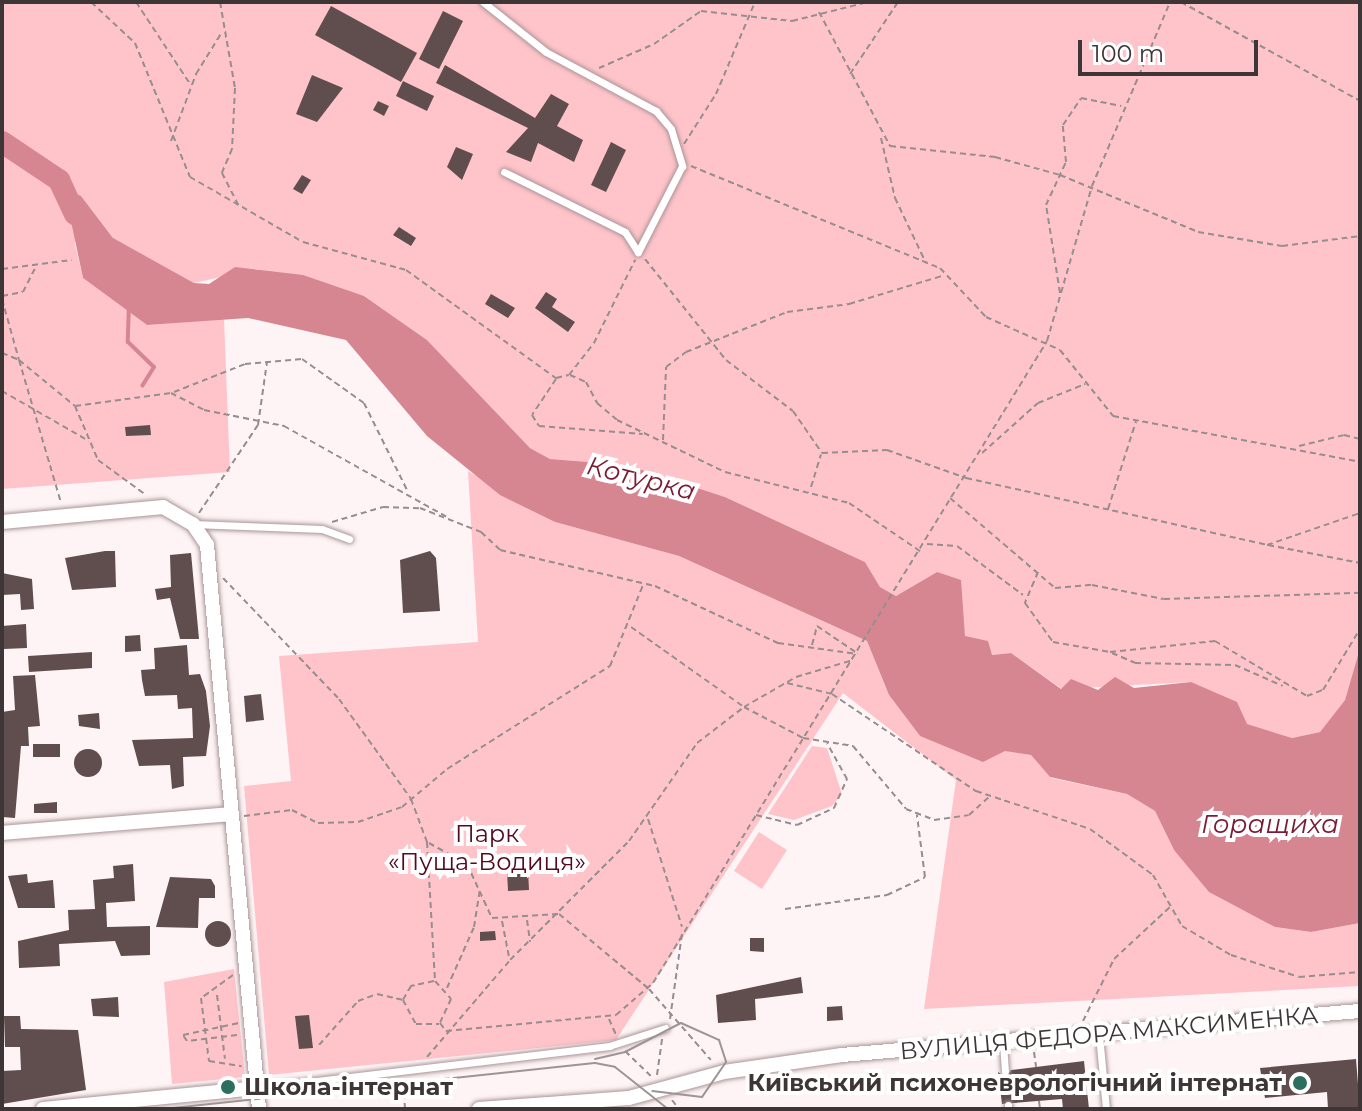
<!DOCTYPE html>
<html>
<head>
<meta charset="utf-8">
<style>
  body { margin:0 }
  #map { position:relative; width:1362px; height:1111px; overflow:hidden; background:#fef4f5; font-family:Montserrat,sans-serif }
  div>[style] { position:absolute }
  .green>* { inset:0; background:#ffc4ca }
  .water>* { inset:0; background:#d68690 }
  .stream>* { height:4px; margin:-2px; padding:0 2px; transform-origin:2px; border-radius:2px; background:#d68690 }
  .river>* { height:22px; margin:-11px; padding:0 11px; transform-origin:11px; border-radius:11px; background:#d68690 }
  .building>* { inset:0; background:#604d4e }
  .round { border-radius:50% }
  .path>* { height:2px; margin-top:-1px; transform-origin:0; background:repeating-linear-gradient(90deg,#978d8e 0 6px,transparent 0 10px) }
  .roads { filter:drop-shadow(0 0 2px #aa9597) drop-shadow(0 0 2px #aa9597) }
  .service>* { height:7px; margin:-3.5px; padding:0 3.5px; transform-origin:3.5px; border-radius:3.5px; background:#fff }
  .minor>* { height:14px; margin:-7px; padding:0 7px; transform-origin:7px; border-radius:7px; background:#fff }
  .tram>* { height:2px; margin:-1px; padding:0 1px; transform-origin:1px; border-radius:1px; background:#9d9495 }
  .dots>* { width:22px; height:22px; translate:-50% -50%; box-sizing:border-box; border:4px solid #fff; border-radius:50% }
  span { translate:-50% -50%; white-space:nowrap; text-align:center; line-height:1.15; -webkit-text-stroke:8px #fff; paint-order:stroke }
  .park-label { font-size:24px; color:#53091e }
  .street-label { font-size:24px; color:#3e3536 }
  .poi-label { font-size:24px; color:#3e3536; font-weight:700 }
  .right { translate:-100% -50%; text-align:right }
  .left { translate:0 -50%; text-align:left }
  .water-label { font-size:26px; color:#7b1b33; font-style:italic }
  .frame { position:absolute; inset:0; border:4px solid #3e3536; pointer-events:none }
  .scale { position:absolute; left:1078px; top:40px; width:180px; height:36px; box-sizing:border-box; border:4px solid #3e3536; border-top:0; padding-left:10px; font-size:24px; line-height:28px; white-space:nowrap; color:#3e3536; -webkit-text-stroke:6px #fff; paint-order:stroke }
</style>
</head>
<body>
<div id="map">
  <div class="green">
    <i style="clip-path:polygon(2px 2px,1360px 2px,1360px 648px,1345px 700px,1320px 732px,1292px 738px,1246px 724px,1191px 682px,1062px 689px,1011px 653px,992px 655px,965px 636px,961px 605px,937px 572px,896px 596px,880px 587px,865px 562px,725px 497px,627px 465px,550px 459px,530px 448px,427px 340px,364px 296px,257px 269px,194px 283px,114px 239px,81px 196px,75px 244px,83px 278px,147px 325px,224px 319px,230px 472px,2px 489px)"></i>
    <i style="clip-path:polygon(468px 471px,555px 522px,679px 556px,867px 641px,889px 695px,920px 736px,1031px 755px,1051px 778px,1127px 794px,1155px 811px,1174px 850px,1275px 927px,1311px 932px,1360px 923px,1360px 986px,924px 1009px,956px 780px,843px 693px,616px 1040px,269px 1075px,244px 786px,291px 781px,279px 656px,478px 642px)"></i>
    <i style="clip-path:polygon(812px 746px,827px 748px,842px 794px,832px 806px,794px 820px,768px 814px)"></i>
    <i style="clip-path:polygon(759px 832px,787px 850px,762px 889px,734px 871px)"></i>
    <i style="clip-path:polygon(234px 969px,245px 1077px,172px 1084px,164px 982px)"></i>
  </div>
  <div class="water">
    <i style="clip-path:polygon(64px 188px,81px 196px,113px 238px,194px 283px,209px 284px,235px 267px,303px 275px,364px 296px,427px 340px,530px 448px,550px 459px,627px 465px,725px 497px,865px 562px,880px 587px,896px 596px,937px 572px,961px 580px,965px 636px,988px 641px,992px 655px,1011px 653px,1061px 689px,1071px 679px,1098px 690px,1115px 677px,1134px 688px,1191px 682px,1237px 702px,1247px 724px,1292px 738px,1320px 732px,1345px 700px,1360px 648px,1360px 923px,1311px 932px,1275px 927px,1209px 892px,1174px 850px,1155px 811px,1127px 794px,1050px 777px,1031px 755px,1005px 751px,983px 762px,920px 736px,889px 695px,867px 641px,679px 556px,555px 522px,500px 495px,427px 436px,346px 340px,248px 318px,147px 325px,83px 278px)"></i>
  </div>
  <div class="stream">
    <i style="left:129px;top:304px;width:38px;rotate:92deg"></i>
    <i style="left:128px;top:342px;width:36px;rotate:44deg"></i>
    <i style="left:154px;top:367px;width:22px;rotate:122deg"></i>
  </div>
  <div class="river">
    <i style="left:2px;top:142px;width:69px;rotate:33.7deg"></i>
    <i style="left:59px;top:180px;width:38px;rotate:65deg"></i>
  </div>
  <div class="building">
    <i style="clip-path:polygon(331px 6px,417px 53px,401px 82px,315px 35px)"></i>
    <i style="clip-path:polygon(443px 11px,463px 21px,439px 69px,419px 59px)"></i>
    <i style="clip-path:polygon(445px 65px,535px 118px,551px 94px,569px 104px,557px 126px,583px 140px,574px 162px,538px 143px,531px 162px,506px 152px,528px 128px,436px 83px)"></i>
    <i style="clip-path:polygon(312px 75px,343px 88px,317px 122px,296px 114px)"></i>
    <i style="clip-path:polygon(403px 81px,434px 96px,427px 111px,396px 96px)"></i>
    <i style="clip-path:polygon(378px 101px,389px 106px,384px 116px,373px 110px)"></i>
    <i style="clip-path:polygon(611px 142px,626px 150px,606px 192px,591px 185px)"></i>
    <i style="clip-path:polygon(456px 147px,473px 154px,462px 180px,447px 167px)"></i>
    <i style="clip-path:polygon(302px 175px,311px 180px,302px 194px,293px 189px)"></i>
    <i style="clip-path:polygon(399px 227px,416px 238px,411px 246px,393px 235px)"></i>
    <i style="clip-path:polygon(546px 292px,557px 299px,552px 307px,575px 322px,568px 332px,535px 308px)"></i>
    <i style="clip-path:polygon(491px 294px,515px 308px,508px 318px,485px 304px)"></i>
    <i style="clip-path:polygon(150px 425px,151px 435px,126px 436px,125px 427px)"></i>
    <i style="clip-path:polygon(105px 551px,115px 551px,116px 587px,72px 590px,65px 558px)"></i>
    <i style="clip-path:polygon(430px 551px,436px 558px,440px 611px,403px 613px,400px 560px)"></i>
    <i style="clip-path:polygon(191px 553px,199px 639px,180px 639px,170px 598px,157px 600px,155px 589px,171px 587px,170px 555px)"></i>
    <i style="clip-path:polygon(2px 573px,32px 579px,34px 609px,21px 610px,20px 594px,2px 595px)"></i>
    <i style="clip-path:polygon(26px 624px,27px 648px,4px 649px,2px 626px)"></i>
    <i style="clip-path:polygon(140px 635px,141px 651px,125px 652px,125px 636px)"></i>
    <i style="clip-path:polygon(187px 645px,189px 675px,200px 674px,206px 691px,210px 726px,206px 756px,183px 757px,184px 786px,172px 789px,170px 765px,139px 766px,132px 740px,193px 738px,192px 708px,178px 709px,177px 695px,145px 696px,142px 680px,141px 670px,155px 669px,154px 648px)"></i>
    <i style="clip-path:polygon(92px 652px,92px 668px,29px 672px,28px 656px)"></i>
    <i style="clip-path:polygon(35px 675px,40px 726px,28px 727px,29px 746px,21px 746px,15px 818px,2px 817px,2px 712px,15px 710px,13px 676px)"></i>
    <i style="clip-path:polygon(261px 694px,264px 720px,246px 722px,244px 696px)"></i>
    <i style="clip-path:polygon(99px 713px,100px 729px,79px 726px,78px 715px)"></i>
    <i style="clip-path:polygon(33px 744px,60px 744px,60px 757px,33px 757px)"></i>
    <i class="round" style="left:74px;top:749px;width:28px;height:28px"></i>
    <i style="clip-path:polygon(57px 802px,57px 813px,34px 813px,34px 804px)"></i>
    <i style="clip-path:polygon(133px 864px,135px 901px,106px 903px,107px 927px,150px 926px,150px 955px,121px 956px,115px 941px,59px 944px,60px 966px,19px 968px,18px 941px,69px 930px,68px 910px,95px 909px,93px 880px,114px 878px,113px 866px)"></i>
    <i style="clip-path:polygon(528px 870px,529px 890px,508px 891px,507px 871px)"></i>
    <i style="clip-path:polygon(27px 874px,28px 883px,53px 880px,55px 908px,18px 908px,8px 876px)"></i>
    <i style="clip-path:polygon(170px 877px,211px 879px,215px 886px,215px 898px,199px 898px,198px 928px,156px 927px)"></i>
    <i class="round" style="left:205px;top:921px;width:26px;height:26px"></i>
    <i style="clip-path:polygon(495px 931px,496px 940px,480px 941px,480px 932px)"></i>
    <i style="clip-path:polygon(750px 938px,764px 938px,764px 952px,750px 951px)"></i>
    <i style="clip-path:polygon(801px 977px,803px 993px,755px 999px,756px 1020px,718px 1023px,716px 995px)"></i>
    <i style="clip-path:polygon(118px 997px,119px 1017px,93px 1016px,91px 999px)"></i>
    <i style="clip-path:polygon(842px 1006px,843px 1020px,827px 1021px,827px 1007px)"></i>
    <i style="clip-path:polygon(309px 1015px,313px 1048px,299px 1049px,295px 1016px)"></i>
    <i style="clip-path:polygon(4px 1016px,20px 1016px,21px 1029px,78px 1030px,86px 1090px,2px 1104px,2px 1071px,21px 1070px,20px 1047px,5px 1047px)"></i>
    <i style="clip-path:polygon(1356px 1059px,1360px 1109px,1328px 1109px,1327px 1092px,1265px 1098px,1260px 1068px)"></i>
    <i style="clip-path:polygon(1084px 1061px,1089px 1109px,1063px 1109px,1062px 1099px,1002px 1104px,998px 1072px,1006px 1077px,1011px 1070px)"></i>
  </div>
  <div class="path">
    <i style="left:91px;top:2px;width:60px;rotate:43deg"></i>
    <i style="left:135px;top:43px;width:145px;rotate:67.7deg"></i>
    <i style="left:190px;top:177px;width:130px;rotate:29.9deg"></i>
    <i style="left:303px;top:242px;width:107px;rotate:15.2deg"></i>
    <i style="left:406px;top:270px;width:185px;rotate:35.8deg"></i>
    <i style="left:556px;top:378px;width:13px;rotate:-13deg"></i>
    <i style="left:569px;top:375px;width:41px;rotate:-52deg"></i>
    <i style="left:594px;top:343px;width:93px;rotate:-63.7deg"></i>
    <i style="left:136px;top:2px;width:98px;rotate:56.6deg"></i>
    <i style="left:220px;top:2px;width:87px;rotate:80.1deg"></i>
    <i style="left:235px;top:88px;width:61px;rotate:92.8deg"></i>
    <i style="left:232px;top:149px;width:26px;rotate:113deg"></i>
    <i style="left:222px;top:173px;width:38px;rotate:63deg"></i>
    <i style="left:1181px;top:2px;width:205px;rotate:28.9deg"></i>
    <i style="left:819px;top:12px;width:152px;rotate:62.1deg"></i>
    <i style="left:890px;top:146px;width:106px;rotate:6deg"></i>
    <i style="left:995px;top:157px;width:67px;rotate:15.5deg"></i>
    <i style="left:1060px;top:175px;width:149px;rotate:22.4deg"></i>
    <i style="left:1198px;top:232px;width:85px;rotate:9.5deg"></i>
    <i style="left:1282px;top:246px;width:79px;rotate:-7.3deg"></i>
    <i style="left:599px;top:68px;width:60px;rotate:-23.6deg"></i>
    <i style="left:654px;top:44px;width:57px;rotate:-35.1deg"></i>
    <i style="left:701px;top:11px;width:92px;rotate:6.3deg"></i>
    <i style="left:792px;top:21px;width:78px;rotate:-14deg"></i>
    <i style="left:850px;top:74px;width:87px;rotate:-56.3deg"></i>
    <i style="left:881px;top:138px;width:62px;rotate:76.9deg"></i>
    <i style="left:895px;top:198px;width:72px;rotate:64.5deg"></i>
    <i style="left:171px;top:141px;width:72px;rotate:-69.5deg"></i>
    <i style="left:196px;top:74px;width:49px;rotate:-58.2deg"></i>
    <i style="left:684px;top:144px;width:59px;rotate:-57.4deg"></i>
    <i style="left:716px;top:94px;width:100px;rotate:-67deg"></i>
    <i style="left:691px;top:166px;width:269px;rotate:22.3deg"></i>
    <i style="left:940px;top:268px;width:67px;rotate:46.8deg"></i>
    <i style="left:986px;top:317px;width:81px;rotate:24deg"></i>
    <i style="left:1060px;top:350px;width:85px;rotate:51.2deg"></i>
    <i style="left:1113px;top:416px;width:251px;rotate:10.5deg"></i>
    <i style="left:645px;top:259px;width:129px;rotate:51.3deg"></i>
    <i style="left:726px;top:360px;width:84px;rotate:37.3deg"></i>
    <i style="left:793px;top:411px;width:51px;rotate:55.4deg"></i>
    <i style="left:822px;top:453px;width:65px;rotate:-2.6deg"></i>
    <i style="left:887px;top:450px;width:84px;rotate:19.5deg"></i>
    <i style="left:966px;top:478px;width:308px;rotate:12.5deg"></i>
    <i style="left:1267px;top:545px;width:98px;rotate:-19deg"></i>
    <i style="left:2px;top:269px;width:70px;rotate:-7.4deg"></i>
    <i style="left:1060px;top:293px;width:89px;rotate:-99deg"></i>
    <i style="left:1046px;top:205px;width:47px;rotate:-65.1deg"></i>
    <i style="left:1066px;top:162px;width:37px;rotate:-95deg"></i>
    <i style="left:1063px;top:125px;width:32px;rotate:-56deg"></i>
    <i style="left:1081px;top:98px;width:41px;rotate:11.3deg"></i>
    <i style="left:2px;top:296px;width:21px;rotate:-11deg"></i>
    <i style="left:23px;top:292px;width:28px;rotate:-63deg"></i>
    <i style="left:2px;top:299px;width:63px;rotate:74.4deg"></i>
    <i style="left:19px;top:360px;width:72px;rotate:39.4deg"></i>
    <i style="left:75px;top:406px;width:59px;rotate:66.9deg"></i>
    <i style="left:98px;top:460px;width:59px;rotate:36.1deg"></i>
    <i style="left:2px;top:353px;width:18px;rotate:22deg"></i>
    <i style="left:19px;top:360px;width:149px;rotate:73.6deg"></i>
    <i style="left:570px;top:375px;width:17px;rotate:24deg"></i>
    <i style="left:586px;top:382px;width:24px;rotate:62deg"></i>
    <i style="left:597px;top:403px;width:26px;rotate:40deg"></i>
    <i style="left:617px;top:420px;width:120px;rotate:25.7deg"></i>
    <i style="left:725px;top:472px;width:128px;rotate:14deg"></i>
    <i style="left:849px;top:503px;width:86px;rotate:34.1deg"></i>
    <i style="left:556px;top:379px;width:43px;rotate:123.7deg"></i>
    <i style="left:532px;top:415px;width:13px;rotate:58deg"></i>
    <i style="left:539px;top:426px;width:104px;rotate:4.4deg"></i>
    <i style="left:2px;top:391px;width:100px;rotate:29.9deg"></i>
    <i style="left:174px;top:392px;width:76px;rotate:-21.5deg"></i>
    <i style="left:245px;top:364px;width:57px;rotate:-5deg"></i>
    <i style="left:302px;top:359px;width:76px;rotate:35.4deg"></i>
    <i style="left:364px;top:403px;width:99px;rotate:63.7deg"></i>
    <i style="left:75px;top:406px;width:97px;rotate:-7.7deg"></i>
    <i style="left:171px;top:393px;width:37px;rotate:27deg"></i>
    <i style="left:204px;top:410px;width:82px;rotate:11.3deg"></i>
    <i style="left:284px;top:426px;width:187px;rotate:29.2deg"></i>
    <i style="left:663px;top:440px;width:73px;rotate:-87.6deg"></i>
    <i style="left:666px;top:367px;width:25px;rotate:-37deg"></i>
    <i style="left:686px;top:352px;width:109px;rotate:-21.6deg"></i>
    <i style="left:787px;top:312px;width:63px;rotate:-7.4deg"></i>
    <i style="left:849px;top:304px;width:100px;rotate:-16.8deg"></i>
    <i style="left:1299px;top:446px;width:46px;rotate:-13.7deg"></i>
    <i style="left:1344px;top:435px;width:16px;rotate:14deg"></i>
    <i style="left:982px;top:453px;width:75px;rotate:-41.8deg"></i>
    <i style="left:1038px;top:403px;width:51px;rotate:-22deg"></i>
    <i style="left:811px;top:487px;width:34px;rotate:-73deg"></i>
    <i style="left:950px;top:498px;width:138px;rotate:40.6deg"></i>
    <i style="left:1055px;top:588px;width:37px;rotate:-5deg"></i>
    <i style="left:1092px;top:585px;width:73px;rotate:11deg"></i>
    <i style="left:1164px;top:599px;width:196px;rotate:-1.8deg"></i>
    <i style="left:1108px;top:509px;width:92px;rotate:-72.3deg"></i>
    <i style="left:199px;top:513px;width:106px;rotate:-56.2deg"></i>
    <i style="left:258px;top:425px;width:64px;rotate:-81.9deg"></i>
    <i style="left:332px;top:522px;width:53px;rotate:-16.4deg"></i>
    <i style="left:383px;top:507px;width:37px;rotate:2deg"></i>
    <i style="left:420px;top:508px;width:66px;rotate:21.5deg"></i>
    <i style="left:481px;top:532px;width:26px;rotate:43deg"></i>
    <i style="left:500px;top:550px;width:159px;rotate:13.1deg"></i>
    <i style="left:655px;top:586px;width:136px;rotate:24.9deg"></i>
    <i style="left:778px;top:643px;width:80px;rotate:7.9deg"></i>
    <i style="left:927px;top:544px;width:30px;rotate:4deg"></i>
    <i style="left:957px;top:546px;width:82px;rotate:36.6deg"></i>
    <i style="left:1268px;top:545px;width:94px;rotate:11.1deg"></i>
    <i style="left:1038px;top:572px;width:34px;rotate:113deg"></i>
    <i style="left:1025px;top:603px;width:48px;rotate:54.3deg"></i>
    <i style="left:1053px;top:642px;width:58px;rotate:10deg"></i>
    <i style="left:1110px;top:652px;width:106px;rotate:-6deg"></i>
    <i style="left:1215px;top:641px;width:107px;rotate:30.9deg"></i>
    <i style="left:1307px;top:696px;width:17px;rotate:-21deg"></i>
    <i style="left:1323px;top:690px;width:71px;rotate:-58.8deg"></i>
    <i style="left:223px;top:578px;width:168px;rotate:46.2deg"></i>
    <i style="left:339px;top:699px;width:123px;rotate:54.2deg"></i>
    <i style="left:411px;top:799px;width:46px;rotate:69.6deg"></i>
    <i style="left:427px;top:842px;width:139px;rotate:86.7deg"></i>
    <i style="left:435px;top:981px;width:24px;rotate:48deg"></i>
    <i style="left:451px;top:999px;width:26px;rotate:115deg"></i>
    <i style="left:440px;top:1023px;width:10px;rotate:53deg"></i>
    <i style="left:446px;top:1031px;width:171px;rotate:-5.4deg"></i>
    <i style="left:616px;top:1015px;width:49px;rotate:-40.9deg"></i>
    <i style="left:653px;top:983px;width:753px;rotate:-58.46deg"></i>
    <i style="left:1047px;top:341px;width:161px;rotate:-73.8deg"></i>
    <i style="left:1092px;top:186px;width:200px;rotate:-67deg"></i>
    <i style="left:631px;top:627px;width:138px;rotate:35.3deg"></i>
    <i style="left:744px;top:707px;width:60px;rotate:-30deg"></i>
    <i style="left:796px;top:677px;width:59px;rotate:-16.6deg"></i>
    <i style="left:812px;top:645px;width:20px;rotate:-75deg"></i>
    <i style="left:817px;top:626px;width:48px;rotate:34deg"></i>
    <i style="left:1112px;top:653px;width:25px;rotate:23deg"></i>
    <i style="left:1135px;top:663px;width:100px;rotate:1.1deg"></i>
    <i style="left:1235px;top:665px;width:52px;rotate:23.6deg"></i>
    <i style="left:787px;top:683px;width:46px;rotate:13.7deg"></i>
    <i style="left:832px;top:694px;width:174px;rotate:34deg"></i>
    <i style="left:976px;top:791px;width:120px;rotate:18.4deg"></i>
    <i style="left:1090px;top:829px;width:78px;rotate:36.1deg"></i>
    <i style="left:1153px;top:875px;width:59px;rotate:60.4deg"></i>
    <i style="left:1182px;top:926px;width:57px;rotate:30.6deg"></i>
    <i style="left:1231px;top:955px;width:71px;rotate:17.9deg"></i>
    <i style="left:1299px;top:977px;width:61px;rotate:-4.7deg"></i>
    <i style="left:756px;top:815px;width:42px;rotate:13.7deg"></i>
    <i style="left:797px;top:825px;width:41px;rotate:-24.7deg"></i>
    <i style="left:834px;top:808px;width:32px;rotate:-66deg"></i>
    <i style="left:847px;top:779px;width:41px;rotate:-119.1deg"></i>
    <i style="left:244px;top:816px;width:48px;rotate:-7.1deg"></i>
    <i style="left:292px;top:810px;width:29px;rotate:27deg"></i>
    <i style="left:318px;top:823px;width:40px;rotate:-1.4deg"></i>
    <i style="left:358px;top:822px;width:46px;rotate:-18.8deg"></i>
    <i style="left:402px;top:807px;width:59px;rotate:-40.2deg"></i>
    <i style="left:447px;top:769px;width:193px;rotate:-32.3deg"></i>
    <i style="left:610px;top:666px;width:87px;rotate:-67.8deg"></i>
    <i style="left:648px;top:819px;width:113px;rotate:72.5deg"></i>
    <i style="left:429px;top:843px;width:43px;rotate:28.9deg"></i>
    <i style="left:467px;top:864px;width:60px;rotate:65.2deg"></i>
    <i style="left:492px;top:918px;width:67px;rotate:-3.4deg"></i>
    <i style="left:559px;top:914px;width:117px;rotate:39.8deg"></i>
    <i style="left:649px;top:989px;width:94px;rotate:48.9deg"></i>
    <i style="left:785px;top:909px;width:103px;rotate:-7.8deg"></i>
    <i style="left:887px;top:895px;width:42px;rotate:-25.3deg"></i>
    <i style="left:925px;top:877px;width:63px;rotate:-97.4deg"></i>
    <i style="left:527px;top:920px;width:22px;rotate:82deg"></i>
    <i style="left:502px;top:921px;width:38px;rotate:79deg"></i>
    <i style="left:233px;top:975px;width:39px;rotate:144deg"></i>
    <i style="left:201px;top:998px;width:64px;rotate:82.8deg"></i>
    <i style="left:209px;top:1061px;width:33px;rotate:9deg"></i>
    <i style="left:434px;top:981px;width:24px;rotate:168deg"></i>
    <i style="left:411px;top:986px;width:16px;rotate:120deg"></i>
    <i style="left:403px;top:1000px;width:27px;rotate:62deg"></i>
    <i style="left:416px;top:1024px;width:23px"></i>
    <i style="left:447px;top:988px;width:67px;rotate:-66.1deg"></i>
    <i style="left:474px;top:927px;width:38px;rotate:-81deg"></i>
    <i style="left:217px;top:995px;width:64px;rotate:82.9deg"></i>
    <i style="left:609px;top:1019px;width:17px;rotate:66deg"></i>
    <i style="left:670px;top:1019px;width:86px;rotate:-82deg"></i>
    <i style="left:1083px;top:1021px;width:69px;rotate:-63.4deg"></i>
    <i style="left:1114px;top:959px;width:76px;rotate:-42.9deg"></i>
    <i style="left:237px;top:1035px;width:50px;rotate:173.2deg"></i>
    <i style="left:187px;top:1041px;width:7px;rotate:-124deg"></i>
    <i style="left:183px;top:1035px;width:57px;rotate:-12.1deg"></i>
    <i style="left:319px;top:1045px;width:59px;rotate:-48.4deg"></i>
    <i style="left:358px;top:1001px;width:20px;rotate:-20deg"></i>
    <i style="left:377px;top:994px;width:27px;rotate:13deg"></i>
    <i style="left:625px;top:1051px;width:37px;rotate:44deg"></i>
    <i style="left:1034px;top:1052px;width:15px;rotate:82deg"></i>
    <i style="left:427px;top:1057px;width:128px;rotate:-49.4deg"></i>
    <i style="left:510px;top:960px;width:168px;rotate:-45deg"></i>
    <i style="left:629px;top:841px;width:119px;rotate:-55.2deg"></i>
    <i style="left:697px;top:743px;width:59px;rotate:-37.5deg"></i>
    <i style="left:744px;top:707px;width:67px;rotate:27.7deg"></i>
    <i style="left:803px;top:738px;width:51px;rotate:9.1deg"></i>
    <i style="left:853px;top:746px;width:82px;rotate:49.9deg"></i>
    <i style="left:906px;top:809px;width:30px;rotate:21deg"></i>
    <i style="left:934px;top:820px;width:35px;rotate:-8deg"></i>
    <i style="left:969px;top:815px;width:28px;rotate:-42deg"></i>
    <i style="left:657px;top:1075px;width:37px;rotate:-82deg"></i>
    <i style="left:1012px;top:1075px;width:22px;rotate:82deg"></i>
    <i style="left:403px;top:1082px;width:13px;rotate:90deg"></i>
    <i style="left:672px;top:1100px;width:11px;rotate:52deg"></i>
    <i style="left:1039px;top:1101px;width:8px;rotate:83deg"></i>
    <i style="left:405px;top:1109px;width:13px;rotate:-94deg"></i>
    <i style="left:404px;top:1096px;width:21px;rotate:-5deg"></i>
  </div>
  <div class="roads">
    <div class="service">
      <i style="left:483px;top:2px;width:80px;rotate:38.4deg"></i>
      <i style="left:546px;top:52px;width:125px;rotate:28.2deg"></i>
      <i style="left:656px;top:111px;width:23px;rotate:50deg"></i>
      <i style="left:671px;top:129px;width:39px;rotate:73deg"></i>
      <i style="left:682px;top:166px;width:97px;rotate:117.1deg"></i>
      <i style="left:638px;top:252px;width:24px;rotate:-123deg"></i>
      <i style="left:625px;top:232px;width:135px;rotate:-153.6deg"></i>
      <i style="left:193px;top:524px;width:129px;rotate:2.2deg"></i>
      <i style="left:322px;top:529px;width:29px;rotate:20deg"></i>
      <i style="left:1099px;top:1035px;width:74px;rotate:84.6deg"></i>
      <i style="left:1003px;top:1043px;width:28px;rotate:86deg"></i>
      <i style="left:258px;top:1088px;width:354px;rotate:-6.8deg"></i>
      <i style="left:609px;top:1046px;width:59px;rotate:-17.8deg"></i>
      <i style="left:1008px;top:1105px;width:4px;rotate:90deg"></i>
    </div>
    <div class="minor">
      <i style="left:2px;top:522px;width:162px;rotate:-5.3deg"></i>
      <i style="left:163px;top:507px;width:34px;rotate:30deg"></i>
      <i style="left:193px;top:524px;width:25px;rotate:56deg"></i>
      <i style="left:207px;top:545px;width:566px;rotate:84.73deg"></i>
      <i style="left:2px;top:833px;width:230px;rotate:-4.7deg"></i>
      <i style="left:43px;top:1109px;width:214px;rotate:-5.6deg"></i>
      <i style="left:479px;top:1109px;width:150px;rotate:-4.2deg"></i>
      <i style="left:629px;top:1098px;width:98px;rotate:-15.3deg"></i>
      <i style="left:724px;top:1072px;width:119px;rotate:-8.2deg"></i>
      <i style="left:842px;top:1055px;width:520px;rotate:-4.86deg"></i>
    </div>
  </div>
  <div class="tram">
    <i style="left:595px;top:1059px;width:31px;rotate:-13deg"></i>
    <i style="left:625px;top:1052px;width:63px;rotate:-27.4deg"></i>
    <i style="left:681px;top:1023px;width:42px;rotate:24.1deg"></i>
    <i style="left:719px;top:1040px;width:23px;rotate:72deg"></i>
    <i style="left:726px;top:1062px;width:42px;rotate:124.4deg"></i>
    <i style="left:702px;top:1097px;width:50px;rotate:-173.2deg"></i>
    <i style="left:163px;top:1109px;width:434px;rotate:-6.1deg"></i>
    <i style="left:595px;top:1063px;width:20px;rotate:11deg"></i>
    <i style="left:615px;top:1067px;width:68px;rotate:38.4deg"></i>
  </div>
  <div class="dots">
    <i style="left:1300px;top:1083px;background:#2c6e5f"></i>
    <i style="left:228px;top:1087px;background:#2c6e5f"></i>
  </div>
  <div class="park-label">
    <span style="left:487px;top:848px">Парк<br>«Пуща-Водиця»</span>
  </div>
  <div class="street-label">
    <span style="left:1109px;top:1033px;rotate:-5deg">ВУЛИЦЯ ФЕДОРА МАКСИМЕНКА</span>
  </div>
  <div class="poi-label">
    <span class="right" style="left:1282px;top:1083px">Київський психоневрологічний інтернат</span>
    <span class="left" style="left:244px;top:1087px">Школа-інтернат</span>
  </div>
  <div class="water-label">
    <span style="left:641px;top:479px;rotate:14deg">Котурка</span>
    <span style="left:1270px;top:825px">Горащиха</span>
  </div>
  <div class="frame"></div>
  <div class="scale">100 m</div>
</div>
</body>
</html>
